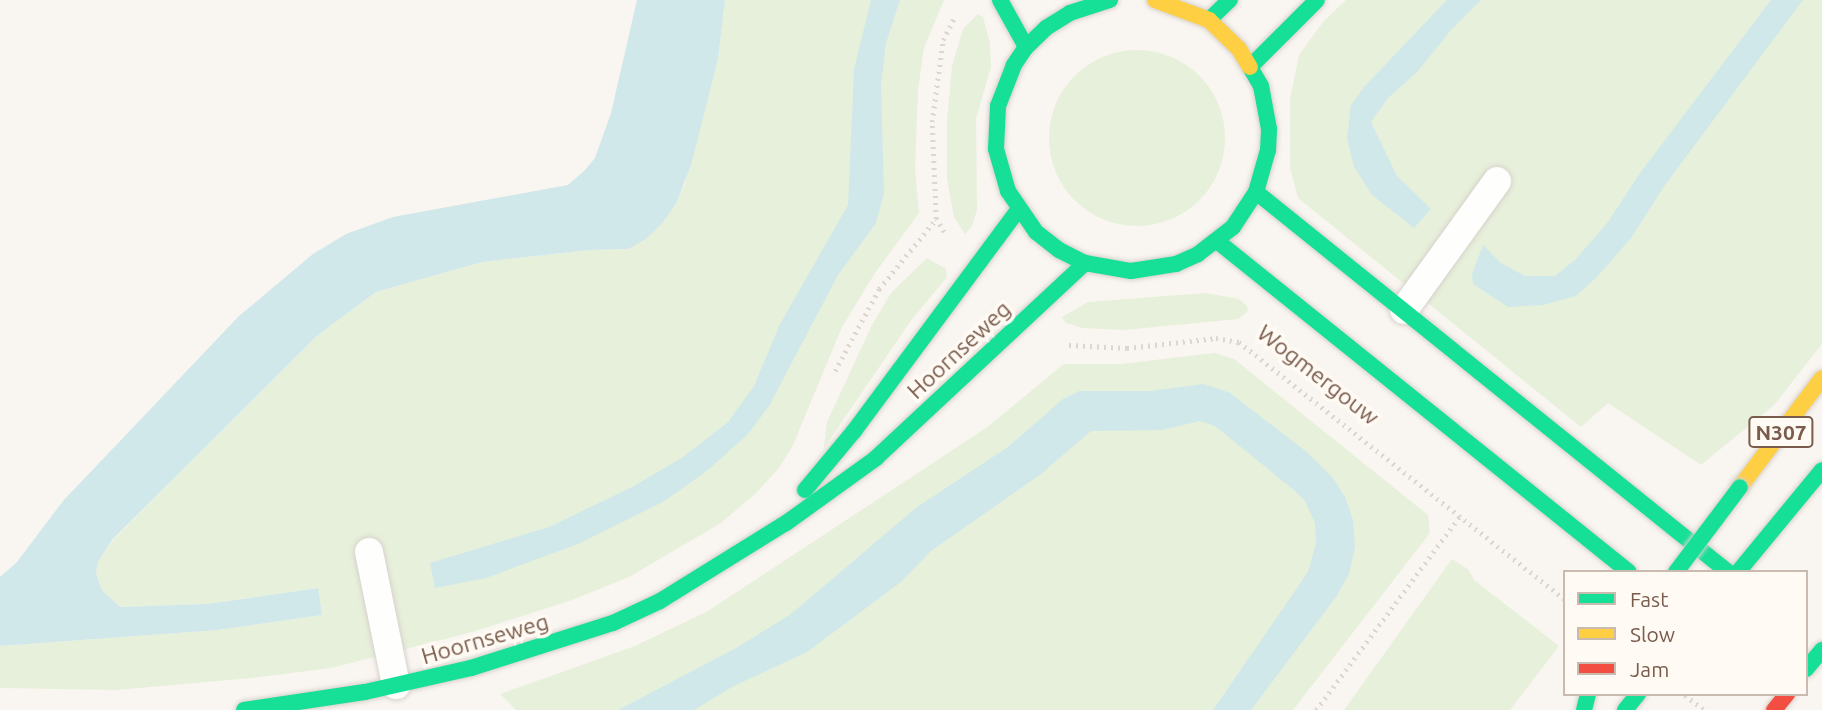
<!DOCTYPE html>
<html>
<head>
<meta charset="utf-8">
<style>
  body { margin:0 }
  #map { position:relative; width:1822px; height:710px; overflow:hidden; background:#f9f5f0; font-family:Ubuntu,sans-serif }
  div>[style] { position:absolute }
  .green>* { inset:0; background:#e7f0db }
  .round { border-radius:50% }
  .water>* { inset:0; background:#d0e8ea }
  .path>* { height:4.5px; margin-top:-2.25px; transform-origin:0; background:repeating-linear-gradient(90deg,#dcd5d0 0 2px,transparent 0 7px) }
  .roads { filter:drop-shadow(0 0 2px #d7d1cb) drop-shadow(0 0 2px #d7d1cb) }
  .lane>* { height:28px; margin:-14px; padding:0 14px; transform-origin:14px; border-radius:14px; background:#fefefd }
  .fast>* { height:16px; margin:-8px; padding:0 8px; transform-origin:8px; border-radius:8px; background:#16e098 }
  .slow>* { height:16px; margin:-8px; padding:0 8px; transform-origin:8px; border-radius:8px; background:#ffcf43 }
  .bridges { filter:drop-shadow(0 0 2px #dad1cc) drop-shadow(0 0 2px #dad1cc) }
  .fast-bridge>* { height:16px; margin:-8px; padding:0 8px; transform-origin:8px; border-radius:8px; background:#16e098 }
  .jam-bridge>* { height:16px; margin:-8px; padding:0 8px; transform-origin:8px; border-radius:8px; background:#f24e42 }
  span { translate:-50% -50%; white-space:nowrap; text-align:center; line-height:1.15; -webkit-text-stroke:7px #fffaf3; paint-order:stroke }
  .shield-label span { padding:2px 5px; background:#fffaf3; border:2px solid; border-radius:5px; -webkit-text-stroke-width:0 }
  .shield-label { font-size:21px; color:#7a5c4d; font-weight:700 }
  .street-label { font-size:23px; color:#7a5c4d }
  .legend { position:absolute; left:1563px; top:570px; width:245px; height:126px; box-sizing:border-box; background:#fffaf3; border:2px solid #cabbb1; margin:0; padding:9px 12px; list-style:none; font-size:21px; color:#7a5c4d }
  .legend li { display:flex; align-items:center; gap:14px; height:35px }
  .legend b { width:35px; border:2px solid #cabbb1 }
</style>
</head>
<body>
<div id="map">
  <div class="green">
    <i style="clip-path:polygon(725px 0,944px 0,924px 48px,918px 90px,915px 169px,919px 213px,875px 273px,842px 327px,793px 445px,779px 468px,757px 492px,721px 523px,629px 577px,572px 600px,472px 632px,331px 668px,251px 678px,117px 690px,0 688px,0 646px,218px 630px,322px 615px,317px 588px,207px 604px,120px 607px,102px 590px,96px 574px,98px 562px,112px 541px,318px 335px,376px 292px,482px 262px,589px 250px,628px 249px,676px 204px,685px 183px,718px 59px)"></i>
    <i style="clip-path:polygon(1346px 0,1822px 0,1822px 344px,1774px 405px,1701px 465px,1608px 403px,1581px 427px,1298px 198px,1290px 168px,1290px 99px,1299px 55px,1323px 22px)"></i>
    <i style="clip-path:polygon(978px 14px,983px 17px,990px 43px,991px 67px,976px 119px,977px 210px,972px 226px,965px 234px,954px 217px,947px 179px,947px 121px,952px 66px,963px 29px)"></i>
    <i class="round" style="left:1049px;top:50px;width:176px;height:176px"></i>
    <i style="clip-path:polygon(927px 258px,946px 269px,947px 277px,910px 322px,824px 448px,827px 422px,872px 325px,891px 293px)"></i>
    <i style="clip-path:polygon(1205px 293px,1239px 299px,1247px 306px,1248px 311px,1238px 319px,1124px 330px,1082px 328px,1066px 323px,1062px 317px,1088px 302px)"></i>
    <i style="clip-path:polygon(1215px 353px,1234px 359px,1428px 515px,1430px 533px,1293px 710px,516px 710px,500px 694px,635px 646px,708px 611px,986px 428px,1064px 364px,1121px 364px)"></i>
    <i style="clip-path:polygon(1452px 559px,1469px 570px,1474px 580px,1559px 646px,1510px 710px,1344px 710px)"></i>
  </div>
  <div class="water">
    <i style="clip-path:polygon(637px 0,725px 0,718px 59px,691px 165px,676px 204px,663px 222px,646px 239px,628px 249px,589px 250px,482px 262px,376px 292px,318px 335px,112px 540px,98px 562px,96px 574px,102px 590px,120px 607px,207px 604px,318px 588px,322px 615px,218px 630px,0 646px,0 577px,17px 562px,63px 501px,239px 316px,313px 254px,346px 234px,393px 217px,568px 185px,585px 170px,595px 158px,611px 113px)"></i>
    <i style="clip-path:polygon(871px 0,900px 0,886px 43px,881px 85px,884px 193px,876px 223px,838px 275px,769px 406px,748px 434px,708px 470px,663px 502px,578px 544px,486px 578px,435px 588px,430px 563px,549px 527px,634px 486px,683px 457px,728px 422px,754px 386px,780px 324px,848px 205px,854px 69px)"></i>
    <i style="clip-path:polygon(1447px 0,1481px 0,1451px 30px,1418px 71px,1388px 98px,1371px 122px,1397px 176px,1431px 209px,1414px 228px,1372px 195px,1354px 167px,1347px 139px,1351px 105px,1364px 87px)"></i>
    <i style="clip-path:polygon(1771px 0,1803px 0,1665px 185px,1631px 238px,1597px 277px,1576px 296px,1543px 305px,1508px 307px,1473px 284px,1472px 274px,1483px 245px,1501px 263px,1525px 276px,1555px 276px,1576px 259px,1608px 222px,1640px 173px)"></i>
    <i style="clip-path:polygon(1204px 384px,1230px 393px,1308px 453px,1333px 478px,1345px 497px,1353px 520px,1355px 547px,1349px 574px,1336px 597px,1251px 710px,1213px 710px,1308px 572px,1316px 543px,1315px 523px,1305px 501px,1295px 491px,1215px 426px,1200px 421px,1162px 430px,1091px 431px,1041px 474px,931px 551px,901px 582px,807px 652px,732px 687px,694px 710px,618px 710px,736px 648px,791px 614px,917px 507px,1008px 447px,1063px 399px,1079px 391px,1150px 391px)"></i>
  </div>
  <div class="path">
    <i style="left:944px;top:232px;width:15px;rotate:-122deg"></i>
    <i style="left:936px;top:219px;width:97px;rotate:-92.4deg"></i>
    <i style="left:932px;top:122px;width:83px;rotate:-82.4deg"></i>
    <i style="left:943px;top:40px;width:27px;rotate:-63deg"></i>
    <i style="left:1069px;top:345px;width:58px;rotate:3deg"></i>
    <i style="left:1127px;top:348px;width:90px;rotate:-6.4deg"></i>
    <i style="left:1216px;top:338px;width:23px;rotate:10deg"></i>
    <i style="left:1239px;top:342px;width:415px;rotate:38.3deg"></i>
    <i style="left:835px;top:371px;width:93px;rotate:-61.8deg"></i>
    <i style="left:879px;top:289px;width:90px;rotate:-50.8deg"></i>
    <i style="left:1685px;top:695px;width:24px;rotate:38deg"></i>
    <i style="left:1316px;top:710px;width:242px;rotate:-53.4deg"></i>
  </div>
  <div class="roads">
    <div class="lane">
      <i style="left:1404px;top:310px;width:159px;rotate:-54.2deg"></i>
      <i style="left:369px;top:552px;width:136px;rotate:78.5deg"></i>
    </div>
    <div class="fast">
      <i style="left:1000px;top:0;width:54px;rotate:61deg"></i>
      <i style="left:1110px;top:0;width:42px;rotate:162deg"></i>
      <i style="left:1070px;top:13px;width:28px;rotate:148deg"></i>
      <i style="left:1046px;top:28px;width:28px;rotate:136deg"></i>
      <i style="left:1026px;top:47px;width:22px;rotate:124deg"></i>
      <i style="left:1014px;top:65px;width:44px;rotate:111.3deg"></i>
      <i style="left:998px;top:106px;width:43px;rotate:92.7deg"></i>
      <i style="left:996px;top:149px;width:44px;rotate:74.1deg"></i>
      <i style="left:1008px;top:191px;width:50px;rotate:55.7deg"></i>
      <i style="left:1036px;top:232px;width:29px;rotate:38deg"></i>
      <i style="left:1059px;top:250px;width:29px;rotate:27deg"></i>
      <i style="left:1085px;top:263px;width:47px;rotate:9.9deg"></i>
      <i style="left:1131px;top:271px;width:46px;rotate:-8.8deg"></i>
      <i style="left:1176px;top:264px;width:24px;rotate:-24deg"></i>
      <i style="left:1198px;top:254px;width:44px;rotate:-37.6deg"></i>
      <i style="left:1233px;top:227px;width:42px;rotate:-56.7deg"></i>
      <i style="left:1256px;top:192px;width:44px;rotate:-74.1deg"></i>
      <i style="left:1268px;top:150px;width:21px;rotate:-87deg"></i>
      <i style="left:1269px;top:129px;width:44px;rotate:-100.5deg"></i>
      <i style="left:1261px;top:86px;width:22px;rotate:-120deg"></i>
      <i style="left:1209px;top:20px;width:29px;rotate:-44deg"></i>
      <i style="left:1251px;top:66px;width:93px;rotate:-45deg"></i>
      <i style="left:1256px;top:192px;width:606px;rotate:38.84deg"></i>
      <i style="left:1217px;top:241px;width:528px;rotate:38.78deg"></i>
      <i style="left:805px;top:490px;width:77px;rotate:-50.3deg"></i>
      <i style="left:854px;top:431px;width:275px;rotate:-53.4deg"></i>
      <i style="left:1738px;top:572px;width:132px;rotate:-50.5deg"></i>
      <i style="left:1806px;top:669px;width:25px;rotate:-50deg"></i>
      <i style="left:244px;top:710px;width:122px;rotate:-8.5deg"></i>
      <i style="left:365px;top:692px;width:109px;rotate:-12.8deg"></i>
      <i style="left:471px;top:668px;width:149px;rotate:-17.6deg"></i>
      <i style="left:613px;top:623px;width:52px;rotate:-25.1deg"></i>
      <i style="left:660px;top:601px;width:148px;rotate:-31.8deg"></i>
      <i style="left:786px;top:523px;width:111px;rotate:-35.8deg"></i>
      <i style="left:876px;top:458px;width:286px;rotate:-43deg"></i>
      <i style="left:1584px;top:710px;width:16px;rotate:-76deg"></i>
      <i style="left:1625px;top:710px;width:21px;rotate:-51deg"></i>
    </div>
    <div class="slow">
      <i style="left:1155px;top:0;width:58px;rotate:20.3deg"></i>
      <i style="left:1209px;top:20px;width:42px;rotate:44deg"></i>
      <i style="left:1239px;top:49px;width:21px;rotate:59deg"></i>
      <i style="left:1740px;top:487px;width:136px;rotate:-53deg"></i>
    </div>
  </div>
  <div class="bridges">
    <div class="fast-bridge">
      <i style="left:1676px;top:572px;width:106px;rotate:-53deg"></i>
    </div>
    <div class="jam-bridge">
      <i style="left:1774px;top:710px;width:21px;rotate:-51deg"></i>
    </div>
  </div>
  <div class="shield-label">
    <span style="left:1781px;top:432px">N307</span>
  </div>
  <div class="street-label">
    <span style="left:959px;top:350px;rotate:-43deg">Hoornseweg</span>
    <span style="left:1318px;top:375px;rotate:38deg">Wogmergouw</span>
    <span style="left:485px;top:639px;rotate:-16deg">Hoornseweg</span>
  </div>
  <ul class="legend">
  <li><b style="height:9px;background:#16e098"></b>Fast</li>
  <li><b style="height:9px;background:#ffcf43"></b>Slow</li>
  <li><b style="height:9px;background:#f24e42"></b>Jam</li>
  </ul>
</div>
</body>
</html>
